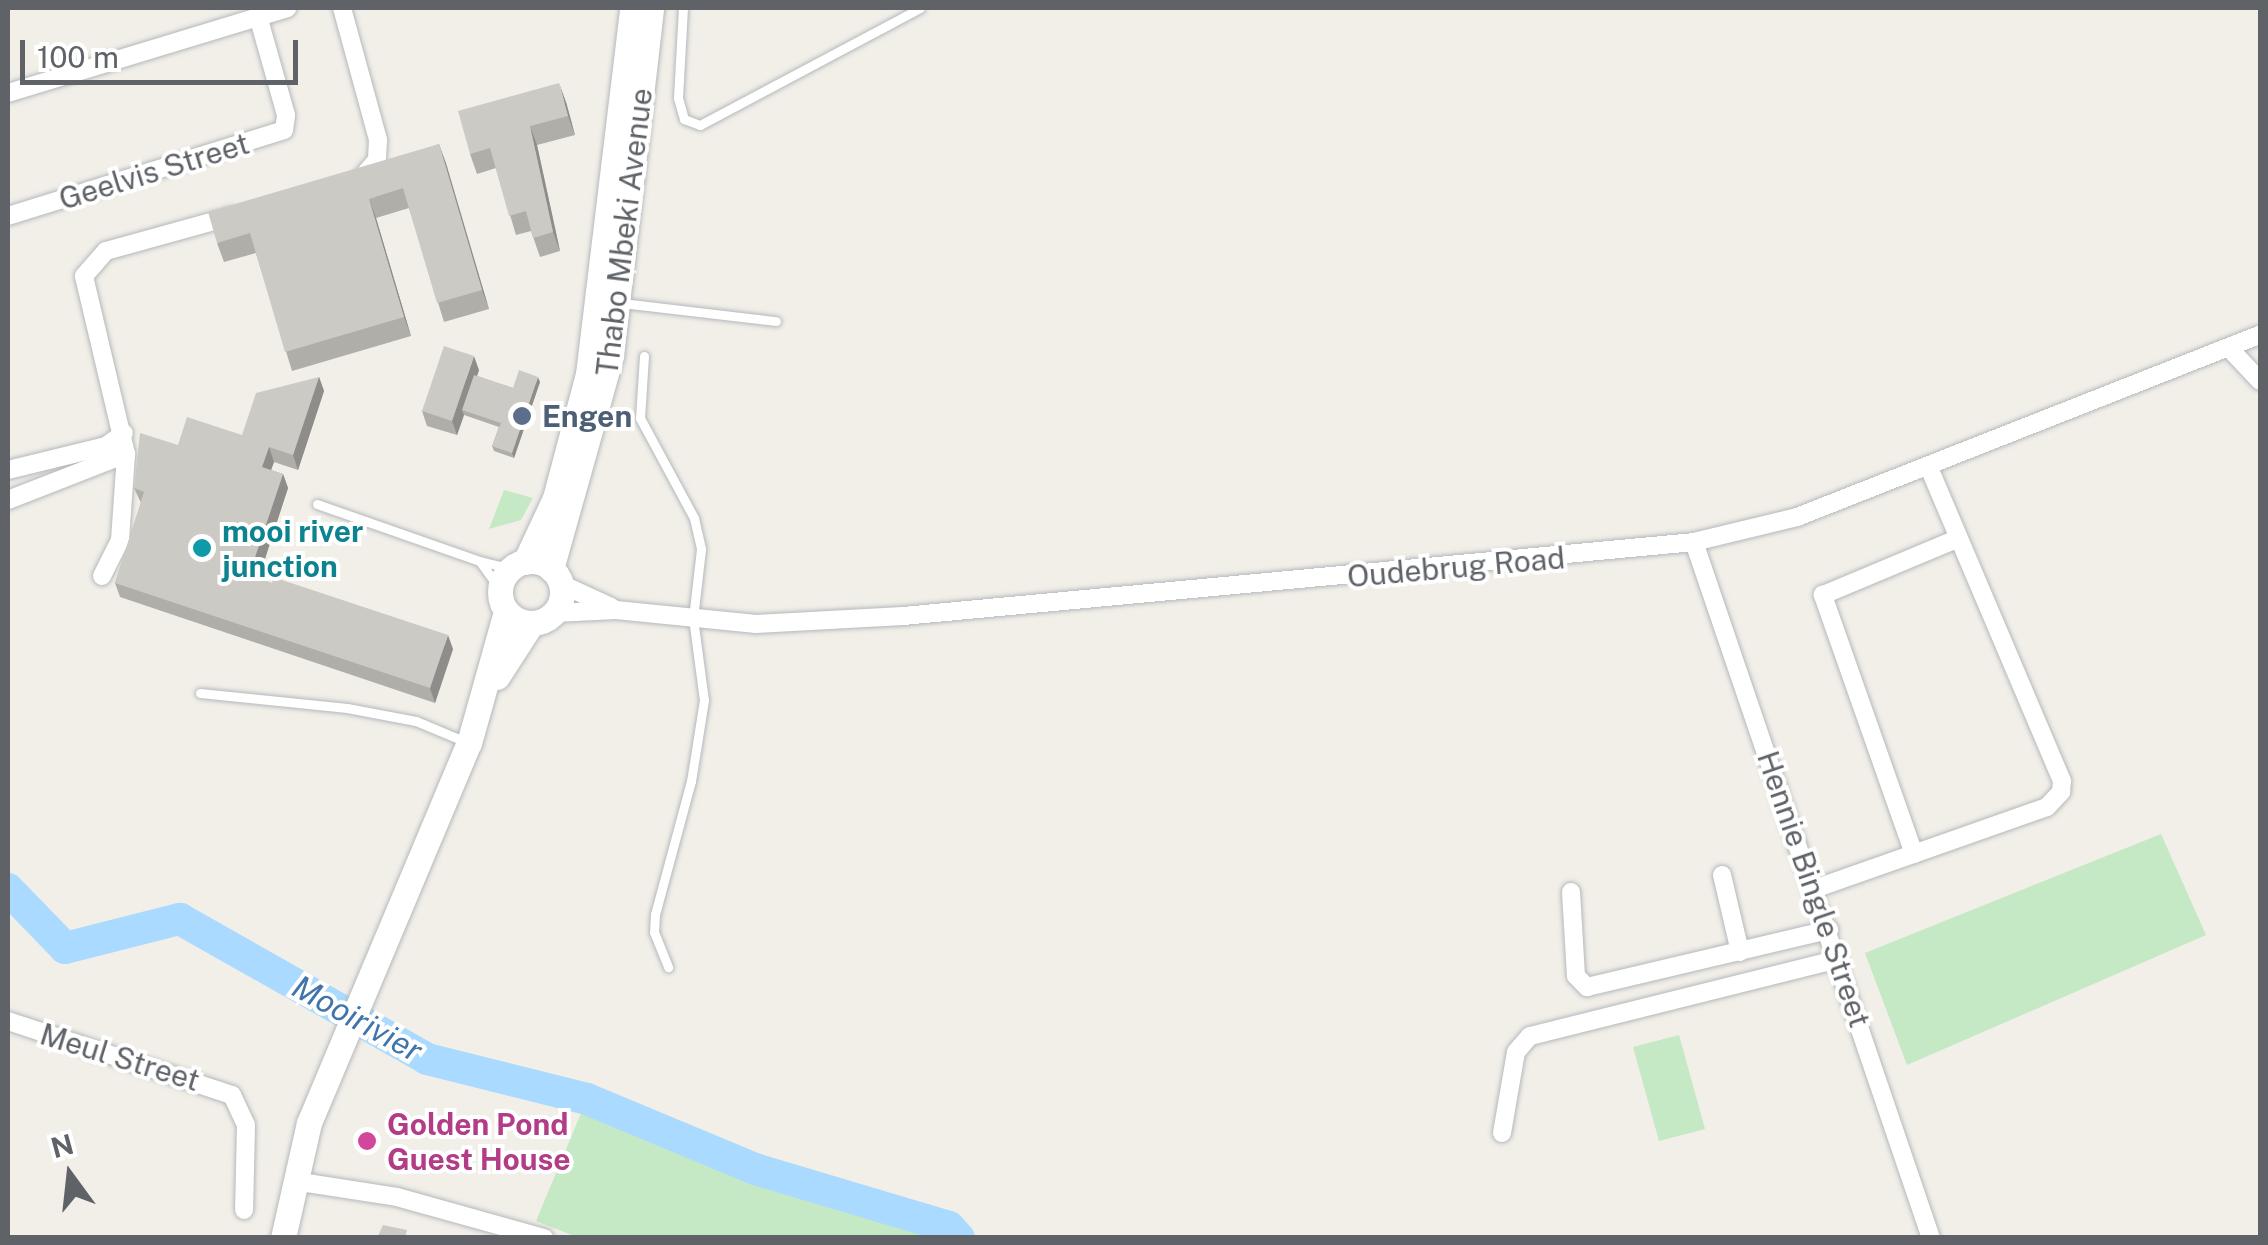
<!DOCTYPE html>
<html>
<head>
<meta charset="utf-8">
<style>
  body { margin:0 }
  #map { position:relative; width:2268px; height:1245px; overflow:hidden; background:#f1efe8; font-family:"Public Sans",sans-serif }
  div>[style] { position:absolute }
  .green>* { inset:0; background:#c5e8c5 }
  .river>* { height:32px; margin:-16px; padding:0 16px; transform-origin:16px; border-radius:16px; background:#aadaff }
  .roads { filter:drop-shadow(0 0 2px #b5b8bc) drop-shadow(0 0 2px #b5b8bc) }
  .service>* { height:9px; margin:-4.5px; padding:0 4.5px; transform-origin:4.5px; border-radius:4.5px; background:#fff }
  .minor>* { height:18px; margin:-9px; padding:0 9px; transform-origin:9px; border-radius:9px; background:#fff }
  .secondary>* { height:25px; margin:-12.5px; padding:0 12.5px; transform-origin:12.5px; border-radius:12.5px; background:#fff }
  .secondary>.ring { margin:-12.5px; padding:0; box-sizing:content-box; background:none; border:25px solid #fff; border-radius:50% }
  .wall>* { inset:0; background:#afaea9 }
  .shaded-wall>* { inset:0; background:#8f8d8a }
  .building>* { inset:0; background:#cccac5 }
  .dots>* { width:28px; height:28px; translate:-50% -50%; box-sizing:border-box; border:5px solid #fff; border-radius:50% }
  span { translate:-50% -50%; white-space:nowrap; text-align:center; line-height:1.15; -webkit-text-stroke:8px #fff; paint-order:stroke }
  .street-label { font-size:30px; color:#5f6368 }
  .service-label { font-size:30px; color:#4e5e75; font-weight:700 }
  .left { translate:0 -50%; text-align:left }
  .culture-label { font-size:30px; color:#0d838f; font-weight:700 }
  .hotel-label { font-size:30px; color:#b23c85; font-weight:700 }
  .water-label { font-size:32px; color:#4174aa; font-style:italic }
  .frame { position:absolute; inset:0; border:10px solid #5f6368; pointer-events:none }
  .north { position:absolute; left:20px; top:1125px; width:100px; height:100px; -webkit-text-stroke:8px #fff; paint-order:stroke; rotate:345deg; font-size:28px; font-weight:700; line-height:40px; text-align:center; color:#5f6368 }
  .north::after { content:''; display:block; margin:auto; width:35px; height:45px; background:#5f6368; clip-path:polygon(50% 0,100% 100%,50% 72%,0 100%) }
  .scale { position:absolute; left:20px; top:40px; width:278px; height:45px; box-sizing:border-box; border:5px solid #5f6368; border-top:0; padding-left:12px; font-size:30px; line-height:35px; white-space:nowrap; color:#5f6368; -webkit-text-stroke:8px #fff; paint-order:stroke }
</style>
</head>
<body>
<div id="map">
  <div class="green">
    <i style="clip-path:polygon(504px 490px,533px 498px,521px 520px,489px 529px)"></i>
    <i style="clip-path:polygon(2161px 834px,2206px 935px,1907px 1065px,1865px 953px)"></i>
    <i style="clip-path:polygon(1679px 1035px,1705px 1129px,1659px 1141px,1633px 1047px)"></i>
    <i style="clip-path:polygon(587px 1099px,755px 1169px,949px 1227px,959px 1237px,577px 1237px,536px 1221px)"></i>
  </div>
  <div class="river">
    <i style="left:8px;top:889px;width:82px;rotate:46deg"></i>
    <i style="left:65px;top:948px;width:119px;rotate:-14.2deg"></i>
    <i style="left:180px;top:919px;width:284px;rotate:29.5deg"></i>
    <i style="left:427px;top:1059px;width:165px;rotate:14deg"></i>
    <i style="left:587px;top:1099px;width:182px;rotate:22.6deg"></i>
    <i style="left:755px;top:1169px;width:202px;rotate:16.6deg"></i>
    <i style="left:949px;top:1227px;width:15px;rotate:48deg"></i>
  </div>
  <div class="roads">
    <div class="service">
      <i style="left:683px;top:8px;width:90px;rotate:93.2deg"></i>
      <i style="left:678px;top:98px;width:22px;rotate:74deg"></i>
      <i style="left:684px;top:119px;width:17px;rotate:21deg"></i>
      <i style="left:700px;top:125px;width:249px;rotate:-28deg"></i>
      <i style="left:622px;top:303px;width:155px;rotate:6.7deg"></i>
      <i style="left:644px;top:356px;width:62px;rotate:93.7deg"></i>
      <i style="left:640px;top:418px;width:114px;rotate:61.6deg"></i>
      <i style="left:694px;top:518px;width:32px;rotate:77deg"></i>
      <i style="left:701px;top:549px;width:69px;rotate:96.6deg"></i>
      <i style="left:693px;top:618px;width:83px;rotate:82.4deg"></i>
      <i style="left:704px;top:700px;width:82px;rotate:99.1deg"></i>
      <i style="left:691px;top:781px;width:138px;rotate:105.1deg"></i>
      <i style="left:655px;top:914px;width:18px;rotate:93deg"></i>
      <i style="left:654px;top:932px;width:38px;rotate:68deg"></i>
      <i style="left:317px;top:504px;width:173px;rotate:19.3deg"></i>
      <i style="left:500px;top:589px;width:34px;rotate:-126deg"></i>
      <i style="left:480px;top:561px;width:32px;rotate:14deg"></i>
      <i style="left:200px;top:693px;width:148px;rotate:5.8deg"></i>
      <i style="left:347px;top:708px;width:70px;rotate:10.7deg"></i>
      <i style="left:416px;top:721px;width:54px;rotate:22.8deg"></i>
    </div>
    <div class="minor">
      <i style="left:342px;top:8px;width:137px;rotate:74.7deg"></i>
      <i style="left:378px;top:140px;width:20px;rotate:93deg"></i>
      <i style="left:377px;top:160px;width:23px;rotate:131deg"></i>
      <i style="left:8px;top:93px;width:292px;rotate:-16.9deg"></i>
      <i style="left:8px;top:216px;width:289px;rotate:-17.3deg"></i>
      <i style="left:284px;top:130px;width:15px;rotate:-82deg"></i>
      <i style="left:286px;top:115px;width:103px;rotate:-105.8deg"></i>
      <i style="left:2229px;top:348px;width:45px;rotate:46.8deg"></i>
      <i style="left:8px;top:470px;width:101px;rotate:-13.8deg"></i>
      <i style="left:106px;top:446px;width:22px;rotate:-36deg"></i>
      <i style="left:8px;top:500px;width:127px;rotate:-21.3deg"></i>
      <i style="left:1694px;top:542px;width:735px;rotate:71.2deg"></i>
      <i style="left:102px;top:576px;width:40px;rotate:-63.4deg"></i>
      <i style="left:120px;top:540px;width:86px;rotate:-86deg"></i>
      <i style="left:126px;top:454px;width:183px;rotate:-103.3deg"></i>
      <i style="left:84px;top:276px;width:33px;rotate:-49deg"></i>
      <i style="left:106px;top:251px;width:131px;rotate:-15.5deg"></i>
      <i style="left:561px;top:584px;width:55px;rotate:24.7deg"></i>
      <i style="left:554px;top:613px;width:62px;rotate:-2.8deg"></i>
      <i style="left:616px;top:610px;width:141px;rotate:5.7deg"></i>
      <i style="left:756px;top:624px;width:147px;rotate:-3.1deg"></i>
      <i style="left:903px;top:616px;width:794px;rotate:-5.34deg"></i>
      <i style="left:1694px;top:542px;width:106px;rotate:-13.6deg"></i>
      <i style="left:1797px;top:517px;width:497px;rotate:-21.5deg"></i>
      <i style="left:1914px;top:854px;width:275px;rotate:-109.4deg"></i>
      <i style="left:1823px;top:595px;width:147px;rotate:-22.7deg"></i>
      <i style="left:1722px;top:875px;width:79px;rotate:76.8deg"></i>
      <i style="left:1814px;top:889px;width:247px;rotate:-19.4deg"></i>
      <i style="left:2047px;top:807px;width:21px;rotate:-47deg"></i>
      <i style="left:2061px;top:792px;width:11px;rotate:-85deg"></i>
      <i style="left:2062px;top:781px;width:341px;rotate:-113deg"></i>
      <i style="left:1571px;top:892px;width:84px;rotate:86.6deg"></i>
      <i style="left:1576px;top:976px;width:16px;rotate:45deg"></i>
      <i style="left:1587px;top:987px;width:249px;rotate:-13.3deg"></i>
      <i style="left:8px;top:1021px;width:236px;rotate:18.3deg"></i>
      <i style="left:232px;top:1095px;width:33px;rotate:65deg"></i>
      <i style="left:246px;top:1125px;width:85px;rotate:91.3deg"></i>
      <i style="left:1502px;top:1133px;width:82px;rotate:-80.2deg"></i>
      <i style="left:1516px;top:1052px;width:21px;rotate:-49deg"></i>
      <i style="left:1530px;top:1036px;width:318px;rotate:-14deg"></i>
      <i style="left:294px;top:1181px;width:104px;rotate:8.8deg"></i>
      <i style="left:397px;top:1197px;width:153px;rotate:15.6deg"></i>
    </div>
    <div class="secondary">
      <i class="ring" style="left:500px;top:561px;width:37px;height:37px"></i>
      <i style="left:525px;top:562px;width:71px;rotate:-64.9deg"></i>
      <i style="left:555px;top:498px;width:128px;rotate:-75.1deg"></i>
      <i style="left:588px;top:374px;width:369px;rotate:-83.1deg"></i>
      <i style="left:551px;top:569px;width:222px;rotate:-74.3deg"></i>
      <i style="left:611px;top:355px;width:349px;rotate:-83.4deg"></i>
      <i style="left:497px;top:677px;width:64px;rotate:-57.1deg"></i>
      <i style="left:283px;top:1238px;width:118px;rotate:-77.3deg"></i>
      <i style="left:309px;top:1123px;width:412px;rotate:-67.2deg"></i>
      <i style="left:469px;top:743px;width:137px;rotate:-74.3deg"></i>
    </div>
  </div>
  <div class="wall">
    <i style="clip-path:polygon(566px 102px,575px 135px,537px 145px,560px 251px,540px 257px,531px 231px,516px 235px,496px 168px,477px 174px,470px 154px)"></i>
    <i style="clip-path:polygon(439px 144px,489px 309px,444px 322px,409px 208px,376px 218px,411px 336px,292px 371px,256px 253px,224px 262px,217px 243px)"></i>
    <i style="clip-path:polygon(479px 370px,477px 376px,513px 388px,540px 382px,514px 458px,494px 451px,492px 446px,499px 427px,464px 415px,457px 435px,427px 426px,422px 411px)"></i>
    <i style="clip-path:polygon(319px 377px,324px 391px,298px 470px,274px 462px,271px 470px,283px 474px,288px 488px,258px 578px,453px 649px,435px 703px,120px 597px,115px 583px,141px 503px,134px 488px,178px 445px,242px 435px)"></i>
  </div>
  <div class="shaded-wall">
    <i style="clip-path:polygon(559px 83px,566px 102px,575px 135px,568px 116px)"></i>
    <i style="clip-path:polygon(530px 126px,537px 145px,560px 251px,553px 232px)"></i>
    <i style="clip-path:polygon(439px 144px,446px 163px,489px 309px,482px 290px)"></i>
    <i style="clip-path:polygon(369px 199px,376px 218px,411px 336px,404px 317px)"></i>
    <i style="clip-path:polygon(474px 356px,479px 370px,465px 411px,462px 410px,464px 415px,457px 435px,452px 421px)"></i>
    <i style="clip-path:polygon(319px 377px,324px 391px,298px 470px,293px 455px)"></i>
    <i style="clip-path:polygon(538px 377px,540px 382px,514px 458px,512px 453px)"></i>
    <i style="clip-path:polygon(269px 447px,274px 462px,267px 481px,262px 467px)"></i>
    <i style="clip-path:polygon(283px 474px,288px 488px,255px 590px,249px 575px)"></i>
    <i style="clip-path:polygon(448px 635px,453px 649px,435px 703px,430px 688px)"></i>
  </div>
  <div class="building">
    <i style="clip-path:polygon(559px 83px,568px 116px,530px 126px,553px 232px,533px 238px,526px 211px,509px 216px,490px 148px,470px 154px,458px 111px)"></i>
    <i style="clip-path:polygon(439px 144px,482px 290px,437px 303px,403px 188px,369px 199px,404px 317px,285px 352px,250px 233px,217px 243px,208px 212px)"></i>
    <i style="clip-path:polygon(444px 346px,474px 356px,452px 421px,422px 411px)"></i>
    <i style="clip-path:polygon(519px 370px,538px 377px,512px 453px,492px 446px,501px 423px,462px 410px,474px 375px,513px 388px)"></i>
    <i style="clip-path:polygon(319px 377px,293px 455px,269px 447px,262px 467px,283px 474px,249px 575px,272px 583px,273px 577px,448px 635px,430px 688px,115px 583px,144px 492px,134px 488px,140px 433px,178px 445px,187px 417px,242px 435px,256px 393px)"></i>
    <i style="clip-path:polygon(383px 1225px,407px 1230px,405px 1238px,377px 1238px)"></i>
  </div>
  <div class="dots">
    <i style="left:522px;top:416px;background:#5c6f8a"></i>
    <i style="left:202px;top:548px;background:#0f9aa8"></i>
    <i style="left:367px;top:1141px;background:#d1479c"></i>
  </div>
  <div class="street-label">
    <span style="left:154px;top:171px;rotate:-17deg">Geelvis Street</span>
    <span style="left:624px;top:232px;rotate:-83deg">Thabo Mbeki Avenue</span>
    <span style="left:1456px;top:567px;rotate:-5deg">Oudebrug Road</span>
    <span style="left:1814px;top:889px;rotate:71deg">Hennie Bingle Street</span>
    <span style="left:120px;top:1057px;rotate:17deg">Meul Street</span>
  </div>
  <div class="service-label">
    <span class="left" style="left:542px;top:416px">Engen</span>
  </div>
  <div class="culture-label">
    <span class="left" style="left:222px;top:548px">mooi river<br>junction</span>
  </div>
  <div class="hotel-label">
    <span class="left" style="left:387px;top:1141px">Golden Pond<br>Guest House</span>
  </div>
  <div class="water-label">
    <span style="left:357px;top:1019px;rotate:29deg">Mooirivier</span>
  </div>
  <div class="frame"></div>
  <div class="north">N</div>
  <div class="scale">100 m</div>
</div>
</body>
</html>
